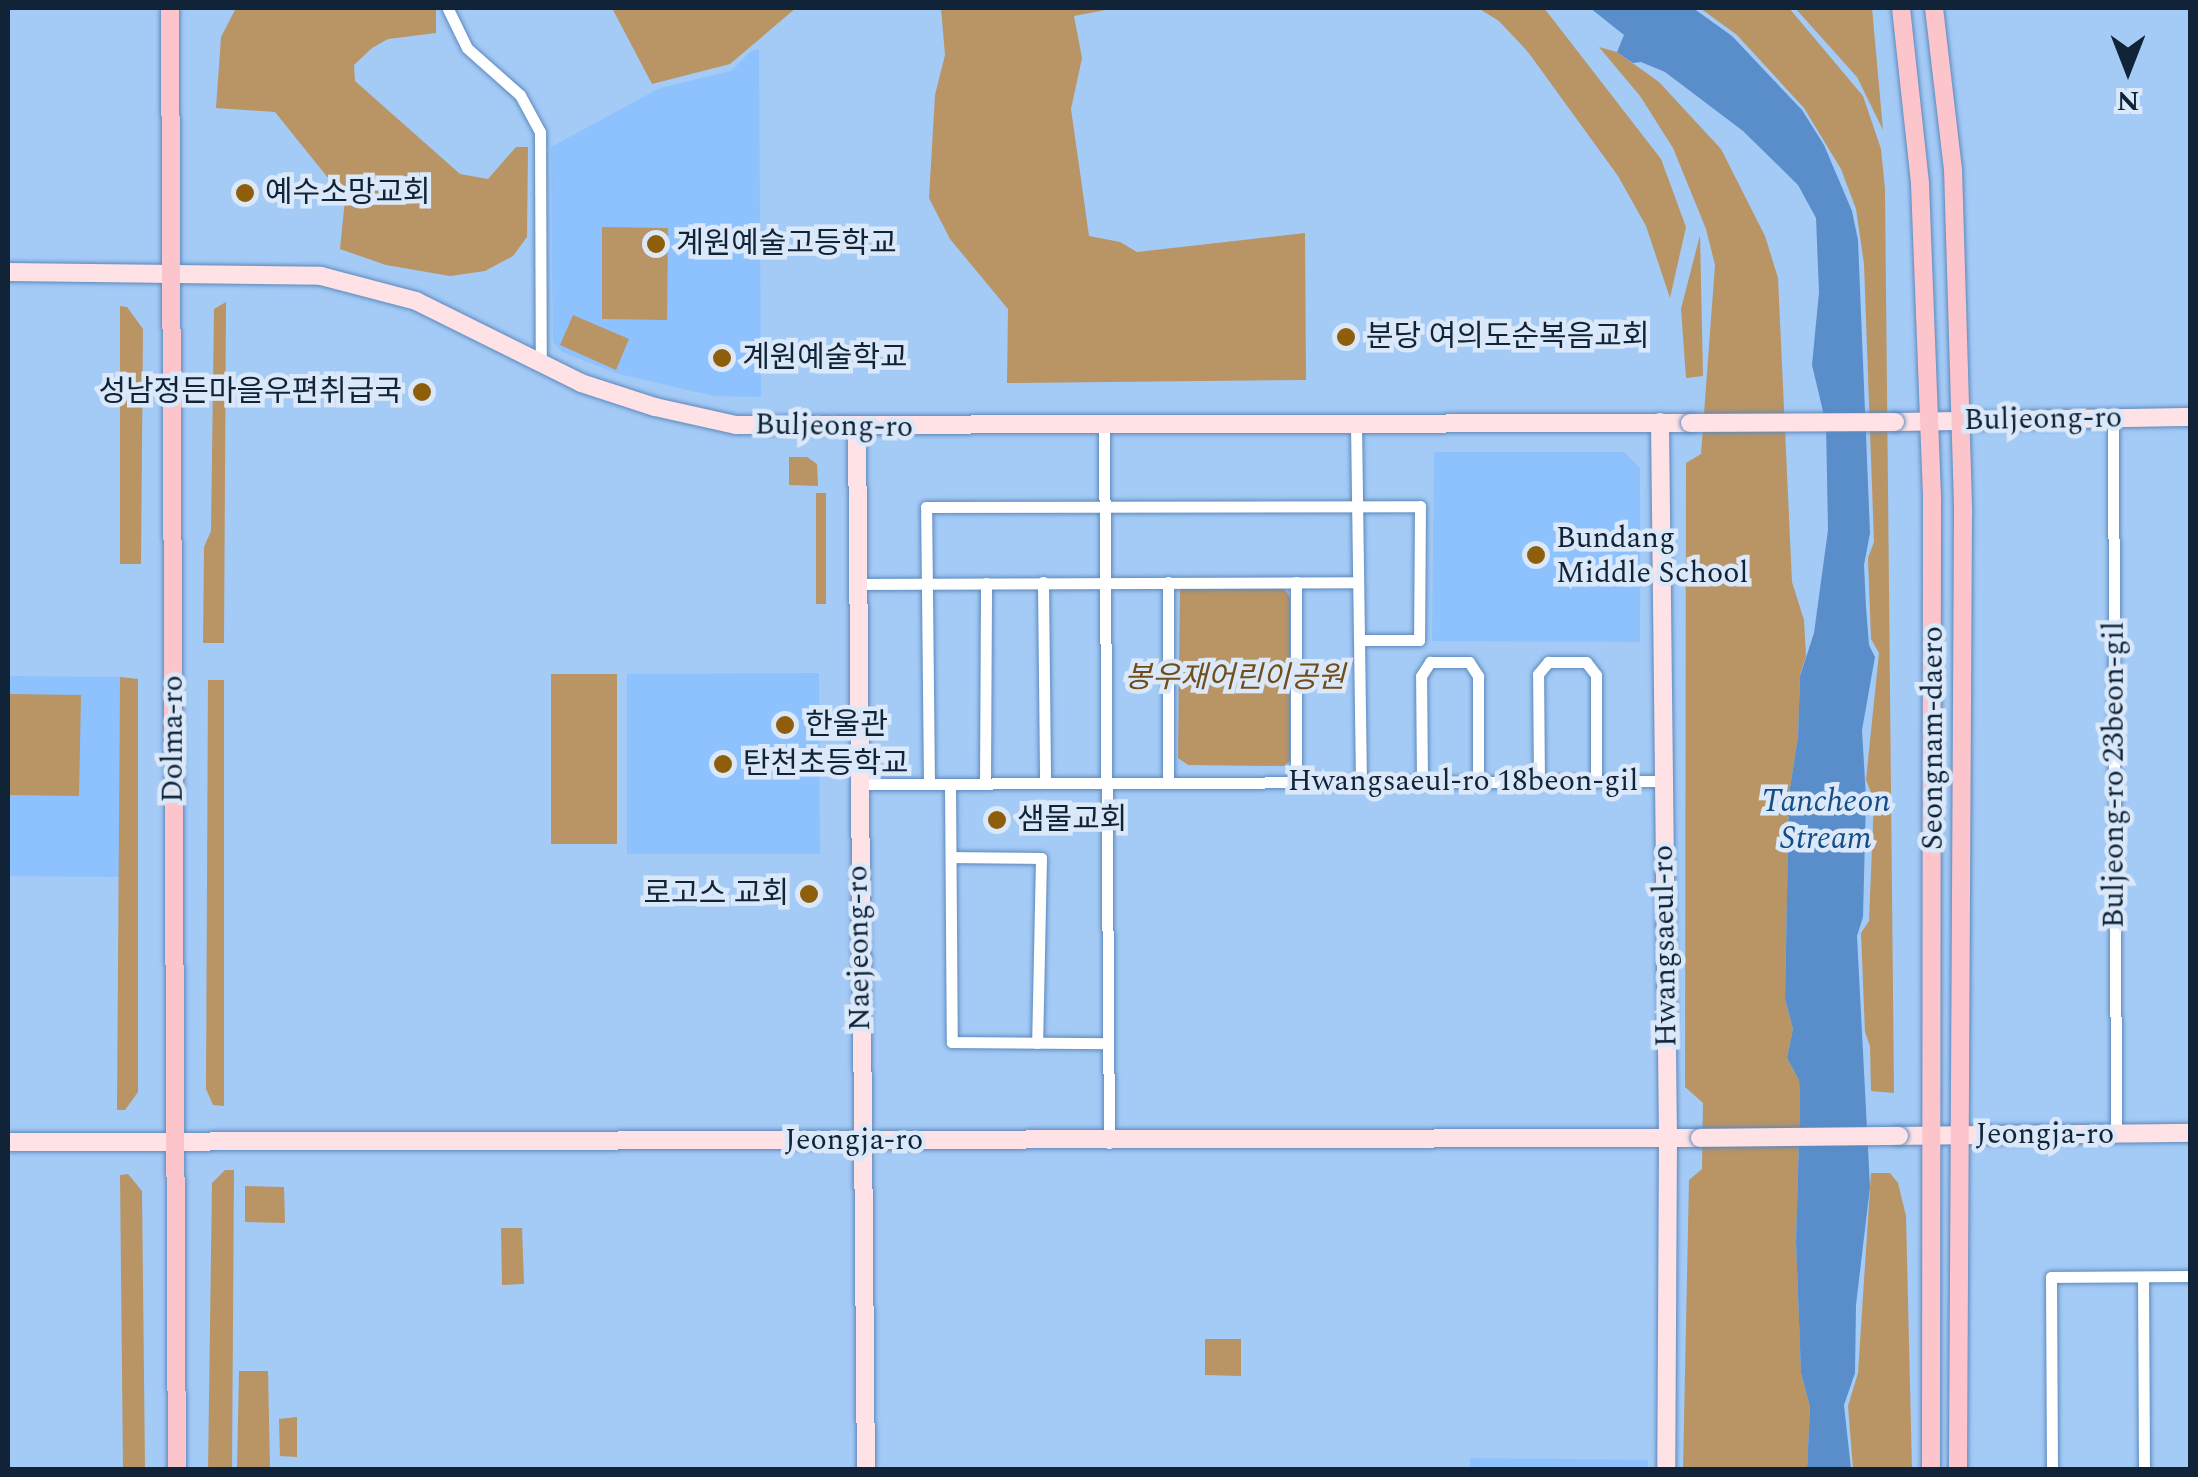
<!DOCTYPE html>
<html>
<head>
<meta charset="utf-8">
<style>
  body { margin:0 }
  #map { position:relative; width:2198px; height:1477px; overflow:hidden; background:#a4caf6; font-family:Spectral,"Noto Sans KR",serif }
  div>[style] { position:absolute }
  .built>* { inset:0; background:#8dc2fe }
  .green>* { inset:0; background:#b99465 }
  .water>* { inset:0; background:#598eca }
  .roads { filter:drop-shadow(0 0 2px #5c89bc) drop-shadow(0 0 2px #5c89bc) }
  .street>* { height:11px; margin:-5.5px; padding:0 5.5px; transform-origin:5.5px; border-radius:5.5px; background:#fff }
  .secondary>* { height:18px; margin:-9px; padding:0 9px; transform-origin:9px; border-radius:9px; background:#fee2e5 }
  .primary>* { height:18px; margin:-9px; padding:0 9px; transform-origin:9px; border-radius:9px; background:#fcc5cb }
  .bridges { filter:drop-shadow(0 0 2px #5c89bc) drop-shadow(0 0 2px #5c89bc) }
  .secondary-bridge>* { height:18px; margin:-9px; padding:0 9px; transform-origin:9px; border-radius:9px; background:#fee2e5 }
  .dots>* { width:28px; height:28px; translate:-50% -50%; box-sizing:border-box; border:5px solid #dae8f9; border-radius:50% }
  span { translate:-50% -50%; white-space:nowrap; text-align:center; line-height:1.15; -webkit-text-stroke:9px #dae8f9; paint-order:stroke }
  .poi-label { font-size:30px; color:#102337 }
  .left { translate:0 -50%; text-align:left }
  .right { translate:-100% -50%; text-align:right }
  .street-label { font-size:30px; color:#102337 }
  .park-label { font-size:30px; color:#714d19; font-style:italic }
  .water-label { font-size:32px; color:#144c84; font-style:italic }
  .frame { position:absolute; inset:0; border:10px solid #102337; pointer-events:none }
  .north { position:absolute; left:2078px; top:20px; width:100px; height:100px; -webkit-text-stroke:8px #dae8f9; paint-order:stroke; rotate:180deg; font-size:28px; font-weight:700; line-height:40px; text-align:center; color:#102337 }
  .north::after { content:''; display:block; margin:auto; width:35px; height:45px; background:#102337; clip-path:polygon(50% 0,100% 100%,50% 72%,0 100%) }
</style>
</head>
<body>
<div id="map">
  <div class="built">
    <i style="clip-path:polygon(759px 49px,761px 397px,714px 396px,619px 374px,562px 352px,553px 342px,551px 147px,660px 88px,731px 71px,750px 52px)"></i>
    <i style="clip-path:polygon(1434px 452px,1624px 452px,1640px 468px,1640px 642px,1432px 641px)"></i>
    <i style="clip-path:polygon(819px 673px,820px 854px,627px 854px,627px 674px)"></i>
    <i style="clip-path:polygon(8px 676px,120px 677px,119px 877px,8px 876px)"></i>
    <i style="clip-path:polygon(1470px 1458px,1648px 1460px,1648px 1469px,1470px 1469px)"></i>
  </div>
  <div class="green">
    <i style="clip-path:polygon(236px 8px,436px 8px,436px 33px,388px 39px,372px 48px,354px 65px,355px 81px,460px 174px,488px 179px,516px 147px,528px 147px,527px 237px,513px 256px,485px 271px,450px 276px,386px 265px,340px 249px,345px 199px,275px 112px,216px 108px,221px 37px)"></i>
    <i style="clip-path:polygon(612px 8px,796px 8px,730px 64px,652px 84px)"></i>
    <i style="clip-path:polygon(941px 8px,1116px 8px,1074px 16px,1082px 58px,1071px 109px,1089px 236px,1120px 242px,1137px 252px,1305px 233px,1306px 380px,1007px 383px,1008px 309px,950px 239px,929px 198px,935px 95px,945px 55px)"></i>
    <i style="clip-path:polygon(1478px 8px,1544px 8px,1661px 159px,1686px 227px,1670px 298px,1646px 226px,1618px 176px,1528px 52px,1499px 21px)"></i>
    <i style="clip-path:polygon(1700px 8px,1789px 8px,1863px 96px,1881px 149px,1885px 189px,1894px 1093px,1871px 1091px,1870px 1046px,1865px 1032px,1861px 933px,1869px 921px,1874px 800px,1866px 780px,1879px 653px,1871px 639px,1868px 558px,1874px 542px,1864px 264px,1856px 209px,1841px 169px,1804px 108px,1737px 35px)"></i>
    <i style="clip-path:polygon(1795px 8px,1872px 8px,1883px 130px,1857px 77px)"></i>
    <i style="clip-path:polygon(1599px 47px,1617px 52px,1659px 82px,1721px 149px,1765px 236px,1778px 278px,1792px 582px,1804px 620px,1806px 656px,1800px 675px,1798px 737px,1789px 794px,1785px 999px,1793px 1029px,1787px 1058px,1799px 1080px,1800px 1103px,1796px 1242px,1801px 1373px,1810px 1407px,1807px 1469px,1683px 1469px,1689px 1180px,1702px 1169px,1703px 1103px,1685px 1087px,1686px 463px,1701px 454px,1715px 265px,1706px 229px,1673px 148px,1640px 96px)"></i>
    <i style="clip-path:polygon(602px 227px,668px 228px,667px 320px,602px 319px)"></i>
    <i style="clip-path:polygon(1700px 235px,1703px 376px,1686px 378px,1681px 309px)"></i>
    <i style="clip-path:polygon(226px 302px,224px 643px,203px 643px,204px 547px,211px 531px,214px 309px)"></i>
    <i style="clip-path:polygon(120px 306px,127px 307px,143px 329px,141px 564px,120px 564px)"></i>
    <i style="clip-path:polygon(573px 315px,629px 339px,616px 370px,560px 345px)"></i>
    <i style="clip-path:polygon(789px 457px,807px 457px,817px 464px,818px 486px,789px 485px)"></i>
    <i style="clip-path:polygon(816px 493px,826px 493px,826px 604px,816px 604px)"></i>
    <i style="clip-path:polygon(1180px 582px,1284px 588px,1290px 597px,1290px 761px,1284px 766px,1188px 765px,1178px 758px)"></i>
    <i style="clip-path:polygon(551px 674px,617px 674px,617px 844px,551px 844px)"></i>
    <i style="clip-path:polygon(120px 677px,138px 679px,138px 1092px,125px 1110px,117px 1110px)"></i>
    <i style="clip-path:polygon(208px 680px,224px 680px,224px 1106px,213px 1105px,206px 1089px)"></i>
    <i style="clip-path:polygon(8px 694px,81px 695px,79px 796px,8px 795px)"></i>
    <i style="clip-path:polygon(225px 1170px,234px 1170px,232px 1469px,208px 1469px,212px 1183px)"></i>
    <i style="clip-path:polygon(1871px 1173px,1890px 1173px,1898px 1183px,1906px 1216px,1912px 1469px,1853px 1469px,1848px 1406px,1858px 1373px)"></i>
    <i style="clip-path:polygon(128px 1174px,142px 1191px,145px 1469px,123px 1469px,120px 1175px)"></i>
    <i style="clip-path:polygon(245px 1186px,284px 1187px,285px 1223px,245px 1222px)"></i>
    <i style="clip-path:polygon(501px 1228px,522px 1228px,524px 1284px,502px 1285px)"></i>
    <i style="clip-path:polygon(1205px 1339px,1241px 1339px,1241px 1376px,1205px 1375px)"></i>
    <i style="clip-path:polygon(239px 1371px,268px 1371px,270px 1469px,237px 1469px)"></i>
    <i style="clip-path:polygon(297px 1417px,297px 1457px,280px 1456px,279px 1419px)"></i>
  </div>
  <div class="water">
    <i style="clip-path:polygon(1590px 8px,1693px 8px,1732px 36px,1802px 110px,1824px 145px,1852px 211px,1858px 240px,1870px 533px,1864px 565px,1866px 607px,1869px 645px,1875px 657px,1862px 730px,1866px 797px,1863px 917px,1857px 936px,1870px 1187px,1856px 1305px,1855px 1373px,1844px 1405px,1851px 1469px,1807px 1469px,1810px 1407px,1801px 1373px,1796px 1242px,1800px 1103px,1799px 1080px,1787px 1058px,1793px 1029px,1785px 999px,1789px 794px,1798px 737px,1800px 676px,1814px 633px,1828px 530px,1826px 424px,1812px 365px,1819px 292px,1816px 218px,1798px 185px,1743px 131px,1665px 72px,1641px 62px,1633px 63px,1617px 52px,1624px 35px)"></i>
  </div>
  <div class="roads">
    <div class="street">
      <i style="left:448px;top:9px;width:43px;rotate:64deg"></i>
      <i style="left:467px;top:48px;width:71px;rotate:41.6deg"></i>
      <i style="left:520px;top:95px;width:42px;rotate:61.6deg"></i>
      <i style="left:540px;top:132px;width:233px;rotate:89.8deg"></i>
      <i style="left:2113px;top:416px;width:718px;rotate:89.76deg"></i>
      <i style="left:1356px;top:424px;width:358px;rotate:89.2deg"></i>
      <i style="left:1104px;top:426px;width:717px;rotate:89.6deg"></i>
      <i style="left:1043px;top:582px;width:201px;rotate:89.4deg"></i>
      <i style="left:1168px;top:582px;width:201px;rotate:90deg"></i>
      <i style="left:1296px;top:582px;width:200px;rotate:90deg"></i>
      <i style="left:860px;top:584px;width:498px;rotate:-0.2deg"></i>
      <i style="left:1539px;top:781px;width:107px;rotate:-90.5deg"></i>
      <i style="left:1538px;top:674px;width:16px;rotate:-50deg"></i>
      <i style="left:1548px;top:662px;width:38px"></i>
      <i style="left:1586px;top:662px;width:16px;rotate:52deg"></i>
      <i style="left:1596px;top:675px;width:106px;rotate:90deg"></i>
      <i style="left:1422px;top:782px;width:106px;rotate:-90.5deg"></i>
      <i style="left:1421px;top:676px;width:17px;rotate:-57deg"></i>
      <i style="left:1430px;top:662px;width:39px"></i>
      <i style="left:1469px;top:662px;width:17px;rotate:57deg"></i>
      <i style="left:1478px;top:676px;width:105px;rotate:90deg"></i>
      <i style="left:985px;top:783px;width:200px;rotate:-89.7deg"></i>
      <i style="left:857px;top:784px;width:805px;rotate:-0.21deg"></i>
      <i style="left:929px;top:784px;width:277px;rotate:-90.6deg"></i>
      <i style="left:926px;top:507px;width:494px;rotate:-0.1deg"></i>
      <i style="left:1420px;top:506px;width:134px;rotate:90.4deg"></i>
      <i style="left:1419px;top:640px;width:60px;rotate:180deg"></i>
      <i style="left:950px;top:784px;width:258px;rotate:89.6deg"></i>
      <i style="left:952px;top:1042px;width:156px;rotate:0.4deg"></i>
      <i style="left:951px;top:857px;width:90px;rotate:0.6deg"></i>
      <i style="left:1041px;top:858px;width:185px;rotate:91.2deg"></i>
      <i style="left:2143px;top:1277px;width:193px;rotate:89.7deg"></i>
      <i style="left:2052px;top:1470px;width:193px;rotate:-90.3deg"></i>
      <i style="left:2051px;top:1277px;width:139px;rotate:-0.4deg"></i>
    </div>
    <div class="secondary">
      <i style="left:8px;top:272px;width:313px;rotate:0.7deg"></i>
      <i style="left:321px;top:276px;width:98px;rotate:14.7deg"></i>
      <i style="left:416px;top:301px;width:184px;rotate:26.4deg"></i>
      <i style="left:581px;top:383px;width:78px;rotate:18deg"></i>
      <i style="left:655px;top:407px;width:83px;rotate:12.5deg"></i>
      <i style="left:736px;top:425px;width:954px;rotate:-0.12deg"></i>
      <i style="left:1660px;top:422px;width:715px;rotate:89.36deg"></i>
      <i style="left:1668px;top:1137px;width:333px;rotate:90.3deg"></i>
      <i style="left:1895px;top:422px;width:295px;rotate:-1deg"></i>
      <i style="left:857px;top:427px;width:1043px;rotate:89.51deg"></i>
      <i style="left:1899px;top:1136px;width:291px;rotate:-0.6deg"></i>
      <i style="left:8px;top:1142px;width:1692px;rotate:-0.14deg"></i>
    </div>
    <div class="primary">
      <i style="left:170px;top:8px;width:1462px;rotate:89.73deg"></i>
      <i style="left:1901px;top:8px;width:177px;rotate:83.8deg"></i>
      <i style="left:1920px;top:184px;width:316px;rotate:87.8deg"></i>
      <i style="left:1932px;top:500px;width:970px;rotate:90.06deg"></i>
      <i style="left:1934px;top:8px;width:162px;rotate:83.3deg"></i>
      <i style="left:1953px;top:169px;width:344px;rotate:88.3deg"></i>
      <i style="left:1963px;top:513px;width:957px;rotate:90.3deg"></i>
    </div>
  </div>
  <div class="bridges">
    <div class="secondary-bridge">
      <i style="left:1690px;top:423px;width:205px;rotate:-0.3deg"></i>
      <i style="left:1700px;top:1138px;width:199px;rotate:-0.6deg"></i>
    </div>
  </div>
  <div class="dots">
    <i style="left:245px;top:193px;background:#8f5e0b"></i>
    <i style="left:656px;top:244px;background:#8f5e0b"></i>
    <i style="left:1346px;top:337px;background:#8f5e0b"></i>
    <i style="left:722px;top:358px;background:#8f5e0b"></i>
    <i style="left:422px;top:392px;background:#8f5e0b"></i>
    <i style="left:1536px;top:555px;background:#8f5e0b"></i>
    <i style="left:785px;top:725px;background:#8f5e0b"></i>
    <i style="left:723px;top:764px;background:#8f5e0b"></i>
    <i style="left:997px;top:820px;background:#8f5e0b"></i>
    <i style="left:809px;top:894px;background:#8f5e0b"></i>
  </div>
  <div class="poi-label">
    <span class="left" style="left:265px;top:193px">예수소망교회</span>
    <span class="left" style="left:676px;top:244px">계원예술고등학교</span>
    <span class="left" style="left:1366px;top:337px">분당 여의도순복음교회</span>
    <span class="left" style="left:742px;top:358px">계원예술학교</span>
    <span class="right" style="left:402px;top:392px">성남정든마을우편취급국</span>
    <span class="left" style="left:1556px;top:555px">Bundang<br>Middle School</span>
    <span class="left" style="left:805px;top:725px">한울관</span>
    <span class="left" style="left:743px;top:764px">탄천초등학교</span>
    <span class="left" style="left:1017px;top:820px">샘물교회</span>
    <span class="right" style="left:789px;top:894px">로고스 교회</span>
  </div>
  <div class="street-label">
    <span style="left:2043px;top:419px;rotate:-1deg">Buljeong-ro</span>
    <span style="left:834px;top:426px;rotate:1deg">Buljeong-ro</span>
    <span style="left:1933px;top:738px;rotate:-90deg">Seongnam-daero</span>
    <span style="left:173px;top:739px;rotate:-90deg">Dolma-ro</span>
    <span style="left:2114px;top:775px;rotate:-90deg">Buljeong-ro 23beon-gil</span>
    <span style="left:1463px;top:781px">Hwangsaeul-ro 18beon-gil</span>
    <span style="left:1665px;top:946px;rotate:-91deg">Hwangsaeul-ro</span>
    <span style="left:859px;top:948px;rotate:-91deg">Naejeong-ro</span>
    <span style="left:2045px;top:1134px">Jeongja-ro</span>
    <span style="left:854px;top:1140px">Jeongja-ro</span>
  </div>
  <div class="park-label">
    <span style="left:1235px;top:678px">봉우재어린이공원</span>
  </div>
  <div class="water-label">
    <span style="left:1826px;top:821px">Tancheon<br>Stream</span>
  </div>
  <div class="frame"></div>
  <div class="north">N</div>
</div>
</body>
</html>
